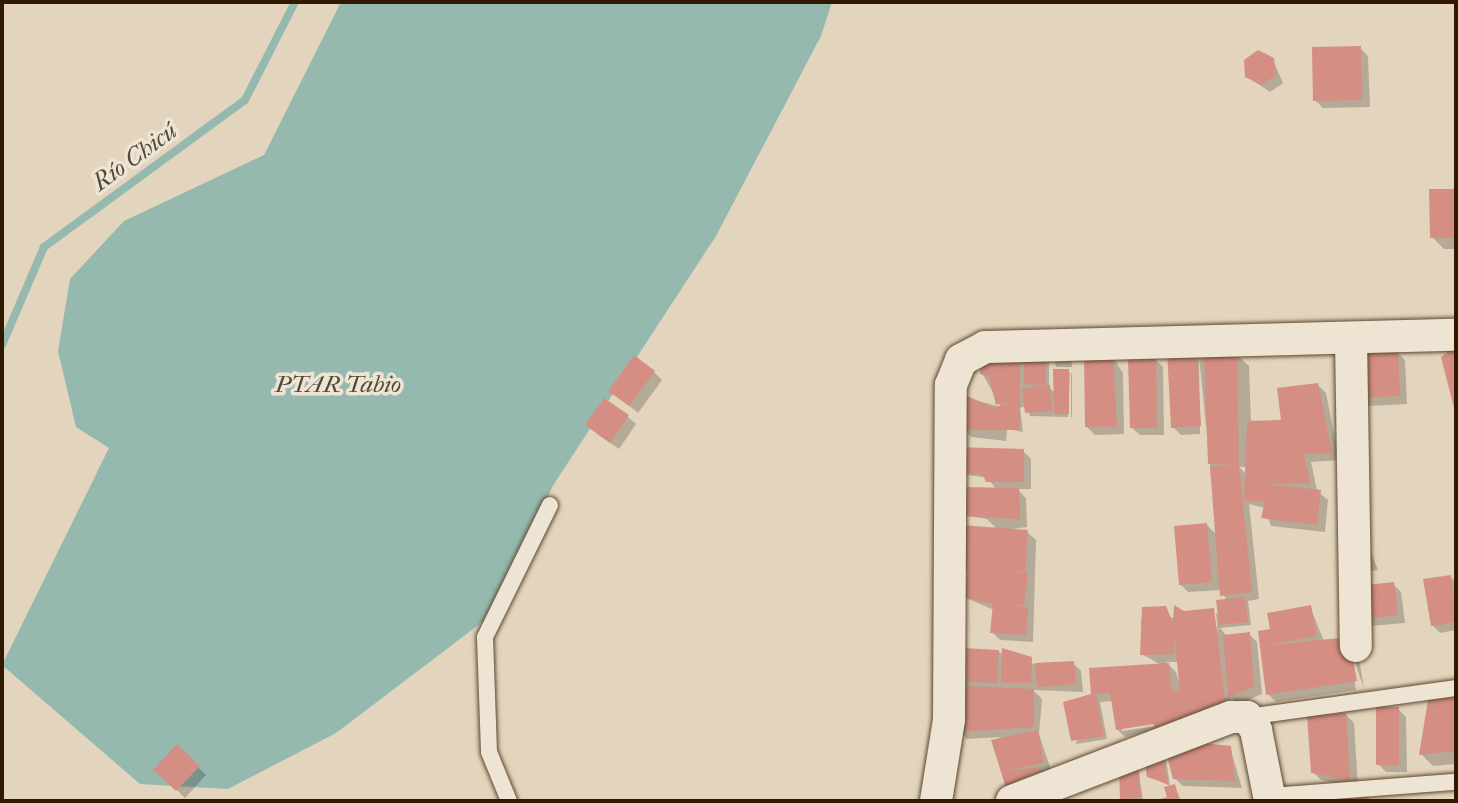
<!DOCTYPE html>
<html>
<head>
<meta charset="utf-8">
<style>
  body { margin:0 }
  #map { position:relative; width:1458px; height:803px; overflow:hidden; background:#e3d5bd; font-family:"IM FELL French Canon",serif }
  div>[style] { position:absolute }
  .water>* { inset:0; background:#95b9af }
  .shadow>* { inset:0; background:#0003 }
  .stream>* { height:8px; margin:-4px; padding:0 4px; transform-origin:4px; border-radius:4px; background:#95b9af }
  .building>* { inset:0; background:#d48e83 }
  .roads { filter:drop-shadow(0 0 2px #5e482f) drop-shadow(0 0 2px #5e482f) }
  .service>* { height:16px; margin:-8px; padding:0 8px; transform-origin:8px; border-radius:8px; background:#ede4d4 }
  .minor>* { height:32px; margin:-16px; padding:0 16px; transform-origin:16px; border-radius:16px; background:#ede4d4 }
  span { translate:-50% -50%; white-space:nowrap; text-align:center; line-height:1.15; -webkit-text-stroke:7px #ede4d4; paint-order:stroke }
  .water-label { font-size:24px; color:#4f4935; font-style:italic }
  .frame { position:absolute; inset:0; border:4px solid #311900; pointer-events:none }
</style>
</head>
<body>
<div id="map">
  <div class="water">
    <i style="clip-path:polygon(341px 2px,832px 2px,821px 36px,716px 236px,554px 484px,485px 620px,336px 733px,228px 789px,140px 784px,2px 665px,109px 448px,76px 427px,58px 351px,70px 279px,124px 221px,264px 155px)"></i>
  </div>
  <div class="shadow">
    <i style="clip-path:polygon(1360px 48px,1368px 56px,1370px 107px,1323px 108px,1315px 100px)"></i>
    <i style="clip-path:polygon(1273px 60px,1283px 83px,1270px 92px,1246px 76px)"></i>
    <i style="clip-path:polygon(1431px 190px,1456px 190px,1456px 249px,1444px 249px,1432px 237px)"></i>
    <i style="clip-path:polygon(1052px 350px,1071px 353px,1072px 367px,1056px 367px)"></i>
    <i style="clip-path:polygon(evenodd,1196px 350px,1206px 361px,1236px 354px,1249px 366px,1251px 423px,1283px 421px,1318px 385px,1326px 393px,1339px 460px,1311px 462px,1317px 491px,1328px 500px,1325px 532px,1271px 526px,1265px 508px,1249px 504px,1259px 599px,1248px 601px,1251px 625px,1220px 628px,1227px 636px,1249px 634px,1257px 642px,1262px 694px,1238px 704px,1231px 697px,1232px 708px,1125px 737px,1117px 729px,1113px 701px,1100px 702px,1107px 739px,1076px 744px,1092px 694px,1161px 665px,1142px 654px,1141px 619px,1166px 608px,1169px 618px,1213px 610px,1218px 634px,1216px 613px,1220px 616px,1227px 601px,1221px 590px,1188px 592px,1180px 584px,1207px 525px,1217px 535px,1199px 356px,1200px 434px,1181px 435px,1173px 427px,1196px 350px,1239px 467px,1247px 467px,1247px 475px,1239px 467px,1196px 350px,1166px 662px,1179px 662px,1183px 695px,1176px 672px,1166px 662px,1196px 350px,1162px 721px,1162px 725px,1122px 731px,1122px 727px,1162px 721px)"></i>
    <i style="clip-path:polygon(1397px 352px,1405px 360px,1407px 404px,1369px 406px,1361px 398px)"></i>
    <i style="clip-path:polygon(1026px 353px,1049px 357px,1049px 387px,1055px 393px,1055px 371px,1070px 372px,1068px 417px,1030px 416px,1026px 406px,1020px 408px,1023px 432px,1007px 429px,1006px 441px,971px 437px,963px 429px,967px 398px,1001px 407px,982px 373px,983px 354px,1019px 358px,1026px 364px)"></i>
    <i style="clip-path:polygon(1112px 356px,1123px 373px,1124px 434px,1095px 435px,1087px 427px)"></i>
    <i style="clip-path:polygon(1155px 359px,1163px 367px,1164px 435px,1140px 435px,1131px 427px)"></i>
    <i style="clip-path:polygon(654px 372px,662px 380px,638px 413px,611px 391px)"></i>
    <i style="clip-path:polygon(1071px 373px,1072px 374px,1072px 417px,1071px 417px)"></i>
    <i style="clip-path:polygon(628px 417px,636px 424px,619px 449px,596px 433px)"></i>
    <i style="clip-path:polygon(1023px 451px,1031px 459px,1031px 489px,1017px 489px,1026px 498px,1027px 527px,1006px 530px,1027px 532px,1036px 540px,1033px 642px,1000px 640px,992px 632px,994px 610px,966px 598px,968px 573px,960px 565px,997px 529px,987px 519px,961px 515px,996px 489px,988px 478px,962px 474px)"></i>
    <i style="clip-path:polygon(1353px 550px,1371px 552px,1378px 570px,1354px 574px)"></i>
    <i style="clip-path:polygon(1450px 576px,1456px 582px,1456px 630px,1440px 633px,1432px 625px)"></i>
    <i style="clip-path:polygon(1393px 584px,1401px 592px,1405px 623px,1370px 626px,1362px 618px)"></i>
    <i style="clip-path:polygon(1310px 607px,1324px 641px,1349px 638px,1357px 646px,1364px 689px,1349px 645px,1356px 690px,1276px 702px,1268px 694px,1260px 633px,1272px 630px,1269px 615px)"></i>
    <i style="clip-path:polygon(998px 652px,1037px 665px,1073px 663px,1081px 671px,1083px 692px,1033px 690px,1042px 699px,1039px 734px,1051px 770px,1011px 790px,993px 741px,1001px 737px,967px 739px,959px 731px,968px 688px,961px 681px)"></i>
    <i style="clip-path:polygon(1456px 699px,1456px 764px,1433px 766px,1421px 754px,1430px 702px)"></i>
    <i style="clip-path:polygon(1398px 709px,1406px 717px,1407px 772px,1386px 772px,1378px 764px)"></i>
    <i style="clip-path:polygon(1346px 715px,1354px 723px,1358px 787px,1321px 780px,1313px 772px)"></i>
    <i style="clip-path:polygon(177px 747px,206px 775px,185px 798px,156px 769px)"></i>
    <i style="clip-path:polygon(1230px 747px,1242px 788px,1183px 786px,1174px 778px)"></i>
    <i style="clip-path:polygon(1162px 756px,1166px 759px,1170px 786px,1149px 776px)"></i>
    <i style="clip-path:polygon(1138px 770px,1143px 800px,1116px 801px,1125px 800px)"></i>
    <i style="clip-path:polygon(1175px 786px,1181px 801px,1158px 801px,1169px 798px)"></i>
    <i style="clip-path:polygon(1366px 795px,1372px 801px,1311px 801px,1311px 800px)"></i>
  </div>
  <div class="stream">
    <i style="left:2px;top:345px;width:107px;rotate:-66.8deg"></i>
    <i style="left:44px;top:247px;width:249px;rotate:-36.2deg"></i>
    <i style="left:245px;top:100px;width:110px;rotate:-63deg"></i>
  </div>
  <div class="building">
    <i style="clip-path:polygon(1361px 46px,1362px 100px,1313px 101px,1312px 47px)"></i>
    <i style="clip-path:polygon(1258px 50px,1274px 58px,1276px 75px,1261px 85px,1245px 77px,1244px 60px)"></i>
    <i style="clip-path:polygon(1429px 189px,1456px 189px,1456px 238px,1430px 238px)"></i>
    <i style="clip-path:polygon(1456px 340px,1456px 412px,1455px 412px,1441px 357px,1447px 353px,1445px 342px)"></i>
    <i style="clip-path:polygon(1197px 349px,1201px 426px,1171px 428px,1167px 350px)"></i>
    <i style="clip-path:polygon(1398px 350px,1400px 396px,1359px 398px,1357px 352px)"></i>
    <i style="clip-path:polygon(1024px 351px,1046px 351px,1046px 385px,1024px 384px)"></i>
    <i style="clip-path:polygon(982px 352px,1020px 356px,1020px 430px,961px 430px,965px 395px,994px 408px,1013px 400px,996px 405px,989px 377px,980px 374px)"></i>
    <i style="clip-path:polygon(1237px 352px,1239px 465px,1252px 592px,1220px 596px,1210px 467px,1237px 465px,1208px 464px,1204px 353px)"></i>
    <i style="clip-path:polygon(1084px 354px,1113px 354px,1117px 427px,1085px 427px)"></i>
    <i style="clip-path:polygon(634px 355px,655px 371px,629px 406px,608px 391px)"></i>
    <i style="clip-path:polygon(1156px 357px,1157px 428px,1130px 428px,1128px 358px)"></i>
    <i style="clip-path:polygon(1053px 369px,1069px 369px,1069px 414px,1054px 414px)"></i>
    <i style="clip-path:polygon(1318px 383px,1332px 453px,1304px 454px,1310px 483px,1265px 484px,1321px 490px,1317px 525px,1261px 518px,1265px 501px,1244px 501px,1247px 421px,1281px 420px,1277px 388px)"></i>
    <i style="clip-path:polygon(1050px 385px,1052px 411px,1025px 413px,1022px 388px)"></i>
    <i style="clip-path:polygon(604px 398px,629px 415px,610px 443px,585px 425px)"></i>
    <i style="clip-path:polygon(953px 447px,1024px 449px,1024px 482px,986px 482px,983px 475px,956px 471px)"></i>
    <i style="clip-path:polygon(960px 487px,1019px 488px,1020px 519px,959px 516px)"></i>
    <i style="clip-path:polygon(1207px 523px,1212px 582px,1179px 585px,1174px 526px)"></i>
    <i style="clip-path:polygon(960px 525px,1028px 530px,1025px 571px,1005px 570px,1028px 573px,1024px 605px,1014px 606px,1028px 607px,1026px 635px,990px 633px,993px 604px,965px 598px,968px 565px,958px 566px)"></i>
    <i style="clip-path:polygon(1451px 575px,1456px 622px,1431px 626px,1423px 579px)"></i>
    <i style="clip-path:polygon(1394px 582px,1398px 615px,1361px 619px,1357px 586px)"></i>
    <i style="clip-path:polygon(1245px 597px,1248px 622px,1219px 625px,1216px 600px)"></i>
    <i style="clip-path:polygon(1174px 605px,1184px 611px,1214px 608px,1225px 700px,1155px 735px,1154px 724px,1116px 730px,1110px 693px,1096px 694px,1104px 736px,1071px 741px,1063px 702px,1091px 694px,1089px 668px,1169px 663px,1171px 688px,1180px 693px,1174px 632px,1174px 654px,1140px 655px,1142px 607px,1166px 606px,1173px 623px)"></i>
    <i style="clip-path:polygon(1311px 605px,1317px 636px,1264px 646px,1349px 637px,1357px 681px,1266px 695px,1258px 631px,1270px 629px,1267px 613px)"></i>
    <i style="clip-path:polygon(1250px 632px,1254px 687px,1228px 697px,1223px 635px)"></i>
    <i style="clip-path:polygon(961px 648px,999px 650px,997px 683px,959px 681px)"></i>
    <i style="clip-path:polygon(1002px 648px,1032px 657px,1031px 683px,1001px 683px)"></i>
    <i style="clip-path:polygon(1074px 661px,1076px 684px,1037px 687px,1035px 663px)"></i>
    <i style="clip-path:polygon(959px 686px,1034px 689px,1034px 727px,958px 732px)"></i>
    <i style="clip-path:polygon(1456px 697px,1456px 751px,1419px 755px,1428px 700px)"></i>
    <i style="clip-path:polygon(1376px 707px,1399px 707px,1399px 765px,1376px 765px)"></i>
    <i style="clip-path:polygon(1346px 713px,1350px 780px,1311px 773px,1307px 716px)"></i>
    <i style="clip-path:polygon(1038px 730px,1044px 763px,1003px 771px,1042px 767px,1006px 788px,991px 740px)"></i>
    <i style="clip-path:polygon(1203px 743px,1231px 746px,1235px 781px,1173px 779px,1166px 753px)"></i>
    <i style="clip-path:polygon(177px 744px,200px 766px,176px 791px,153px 770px)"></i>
    <i style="clip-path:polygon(1163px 754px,1168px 784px,1147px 777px,1144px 757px)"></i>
    <i style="clip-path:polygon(1139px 768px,1141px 797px,1114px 801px,1120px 799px,1119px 769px)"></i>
    <i style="clip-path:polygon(1175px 784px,1179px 801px,1153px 801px,1167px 797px,1164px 787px)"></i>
    <i style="clip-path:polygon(1367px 793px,1368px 801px,1309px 801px,1309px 798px)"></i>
  </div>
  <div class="roads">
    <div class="service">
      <i style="left:1247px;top:717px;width:211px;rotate:-7.9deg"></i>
      <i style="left:1270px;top:796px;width:185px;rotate:-4.4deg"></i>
      <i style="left:509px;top:801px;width:53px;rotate:-112.2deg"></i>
      <i style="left:489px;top:752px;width:115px;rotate:-92deg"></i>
      <i style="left:485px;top:637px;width:147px;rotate:-63.8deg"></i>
    </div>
    <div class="minor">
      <i style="left:1351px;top:338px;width:308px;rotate:89.1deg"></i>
      <i style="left:936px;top:801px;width:82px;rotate:-80.9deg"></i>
      <i style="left:949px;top:720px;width:335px;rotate:-89.7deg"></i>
      <i style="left:951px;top:385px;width:27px;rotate:-68deg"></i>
      <i style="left:961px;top:360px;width:27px;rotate:-28deg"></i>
      <i style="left:985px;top:347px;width:471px;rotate:-1.5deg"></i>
      <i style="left:1012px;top:801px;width:235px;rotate:-21deg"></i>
      <i style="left:1231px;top:717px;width:16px"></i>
      <i style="left:1247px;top:717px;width:16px;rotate:55deg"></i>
      <i style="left:1256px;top:730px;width:72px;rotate:78.8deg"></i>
    </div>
  </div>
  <div class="water-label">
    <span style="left:135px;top:157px;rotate:-36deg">Río Chicú</span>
    <span style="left:338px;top:385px">PTAR Tabio</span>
  </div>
  <div class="frame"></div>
</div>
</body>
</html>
